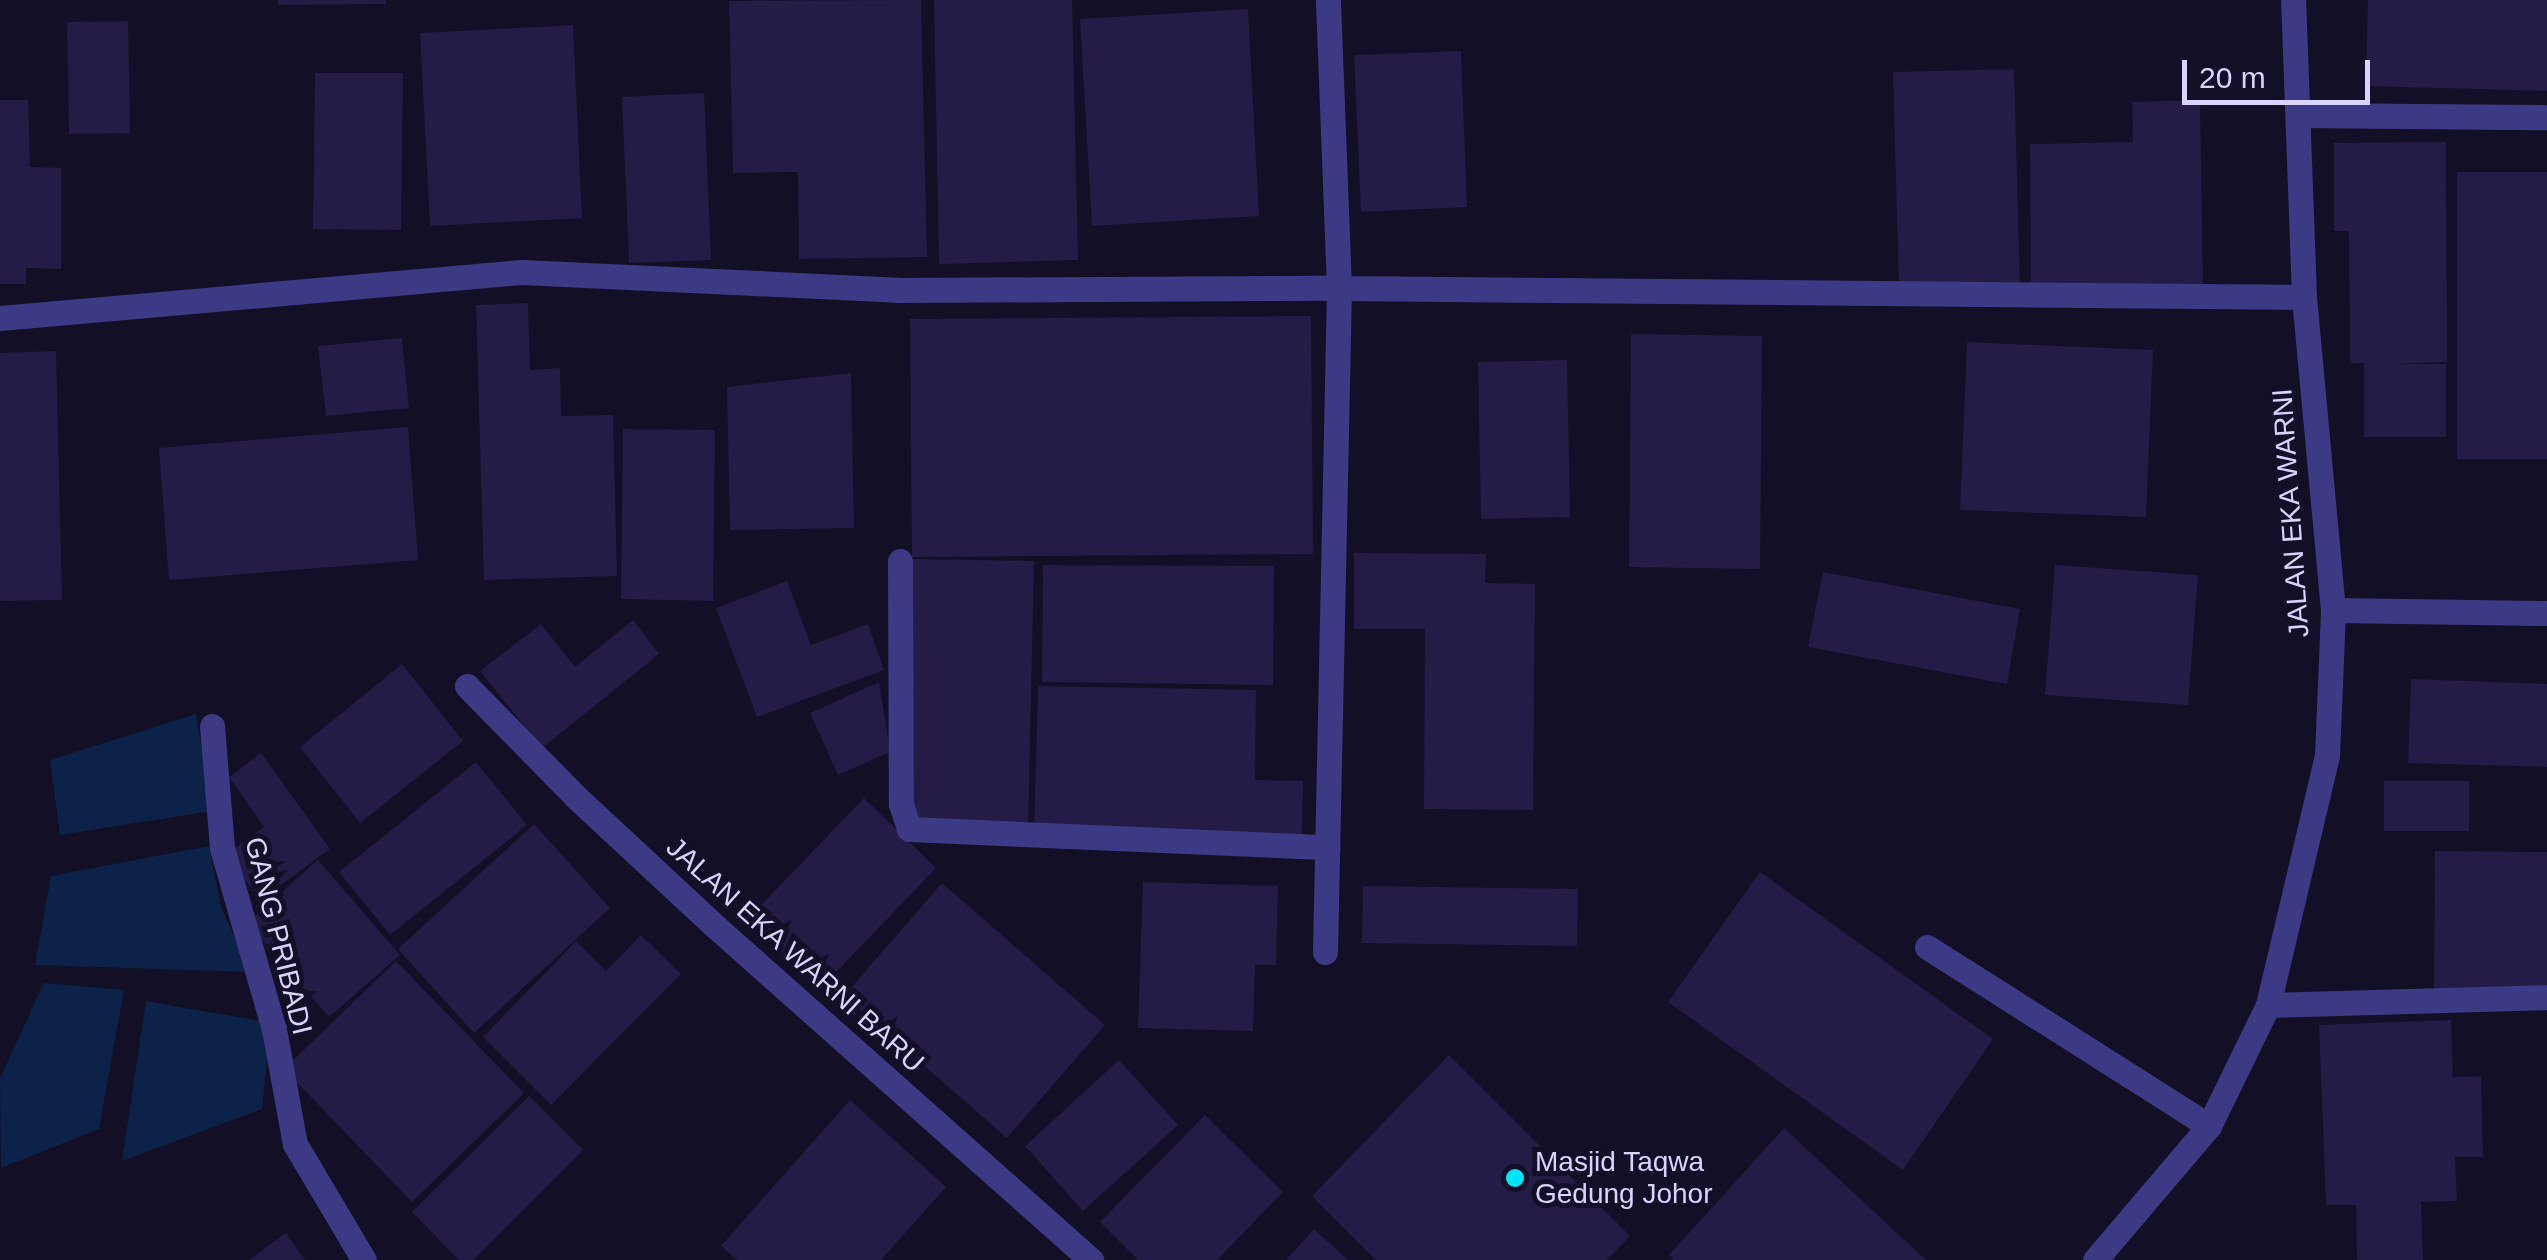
<!DOCTYPE html>
<html>
<head>
<meta charset="utf-8">
<style>
  body { margin:0 }
  #map { position:relative; width:2547px; height:1260px; overflow:hidden; background:#130f26; font-family:Arial,sans-serif }
  div>[style] { position:absolute }
  .water>* { inset:0; background:#0c2248 }
  .building>* { inset:0; background:#241b47 }
  .lane>* { height:25px; margin:-12.5px; padding:0 12.5px; transform-origin:12.5px; border-radius:12.5px; background:#3d3a85 }
  .street>* { height:25px; margin:-12.5px; padding:0 12.5px; transform-origin:12.5px; border-radius:12.5px; background:#3d3a85 }
  .dots>* { width:28px; height:28px; translate:-50% -50%; box-sizing:border-box; border:5px solid #130f26; border-radius:50% }
  span { translate:-50% -50%; white-space:nowrap; text-align:center; line-height:1.15; -webkit-text-stroke:10px #130f26; paint-order:stroke }
  .street-label { font-size:28px; color:#d9d4ff }
  .poi-label { font-size:28px; color:#d9d4ff }
  .left { translate:0 -50%; text-align:left }
  .scale { position:absolute; left:2182px; top:60px; width:188px; height:45px; box-sizing:border-box; border:5px solid #d9d4ff; border-top:0; padding-left:12px; font-size:30px; line-height:35px; white-space:nowrap; color:#d9d4ff; -webkit-text-stroke:8px #130f26; paint-order:stroke }
</style>
</head>
<body>
<div id="map">
  <div class="water">
    <i style="clip-path:polygon(196px 714px,212px 811px,60px 835px,50px 760px)"></i>
    <i style="clip-path:polygon(209px 846px,221px 908px,252px 972px,35px 965px,51px 876px)"></i>
    <i style="clip-path:polygon(44px 983px,124px 990px,99px 1129px,1px 1168px,0 1078px)"></i>
    <i style="clip-path:polygon(146px 1001px,271px 1023px,262px 1109px,122px 1161px)"></i>
  </div>
  <div class="building">
    <i style="clip-path:polygon(278px 0,386px 0,386px 4px,278px 5px)"></i>
    <i style="clip-path:polygon(921px 0,927px 257px,799px 259px,798px 172px,733px 173px,729px 1px)"></i>
    <i style="clip-path:polygon(934px 0,1072px 0,1078px 260px,939px 264px)"></i>
    <i style="clip-path:polygon(2368px 0,2547px 0,2547px 91px,2366px 86px)"></i>
    <i style="clip-path:polygon(1248px 9px,1259px 216px,1092px 226px,1080px 19px)"></i>
    <i style="clip-path:polygon(128px 21px,130px 133px,69px 134px,67px 22px)"></i>
    <i style="clip-path:polygon(573px 25px,582px 218px,430px 226px,420px 33px)"></i>
    <i style="clip-path:polygon(1461px 51px,1467px 207px,1361px 212px,1354px 55px)"></i>
    <i style="clip-path:polygon(2014px 69px,2020px 286px,1899px 289px,1893px 72px)"></i>
    <i style="clip-path:polygon(315px 73px,403px 73px,401px 230px,313px 229px)"></i>
    <i style="clip-path:polygon(704px 93px,711px 260px,629px 263px,622px 97px)"></i>
    <i style="clip-path:polygon(0 100px,28px 100px,30px 167px,61px 168px,61px 269px,26px 268px,26px 284px,0 284px)"></i>
    <i style="clip-path:polygon(2200px 100px,2203px 289px,2031px 291px,2030px 144px,2133px 142px,2132px 102px)"></i>
    <i style="clip-path:polygon(2446px 142px,2447px 362px,2394px 364px,2446px 364px,2446px 437px,2364px 437px,2364px 363px,2350px 363px,2349px 231px,2334px 231px,2334px 143px)"></i>
    <i style="clip-path:polygon(2457px 172px,2547px 172px,2547px 459px,2457px 459px)"></i>
    <i style="clip-path:polygon(528px 303px,530px 370px,560px 368px,561px 416px,613px 415px,617px 576px,484px 580px,476px 305px)"></i>
    <i style="clip-path:polygon(1311px 316px,1313px 554px,912px 557px,910px 319px)"></i>
    <i style="clip-path:polygon(1631px 334px,1762px 336px,1760px 569px,1629px 567px)"></i>
    <i style="clip-path:polygon(402px 338px,409px 408px,326px 416px,318px 346px)"></i>
    <i style="clip-path:polygon(1967px 342px,2153px 350px,2146px 517px,1960px 510px)"></i>
    <i style="clip-path:polygon(56px 351px,62px 600px,0 601px,0 353px)"></i>
    <i style="clip-path:polygon(1567px 360px,1570px 517px,1481px 519px,1478px 362px)"></i>
    <i style="clip-path:polygon(851px 373px,854px 528px,730px 530px,727px 387px)"></i>
    <i style="clip-path:polygon(408px 427px,418px 560px,169px 580px,159px 448px)"></i>
    <i style="clip-path:polygon(623px 429px,715px 430px,713px 601px,621px 599px)"></i>
    <i style="clip-path:polygon(1354px 553px,1486px 554px,1485px 583px,1535px 584px,1533px 810px,1424px 809px,1425px 629px,1354px 629px)"></i>
    <i style="clip-path:polygon(913px 559px,1034px 561px,1028px 829px,908px 826px)"></i>
    <i style="clip-path:polygon(1043px 565px,1274px 566px,1273px 685px,1042px 682px)"></i>
    <i style="clip-path:polygon(2055px 565px,2198px 575px,2188px 705px,2045px 695px)"></i>
    <i style="clip-path:polygon(1823px 572px,2020px 609px,2007px 684px,1808px 647px)"></i>
    <i style="clip-path:polygon(787px 581px,811px 645px,868px 624px,884px 670px,757px 717px,716px 608px)"></i>
    <i style="clip-path:polygon(633px 620px,659px 654px,542px 748px,480px 671px,541px 624px,575px 667px)"></i>
    <i style="clip-path:polygon(402px 664px,463px 741px,360px 823px,300px 747px)"></i>
    <i style="clip-path:polygon(2411px 679px,2547px 684px,2547px 767px,2408px 763px)"></i>
    <i style="clip-path:polygon(879px 682px,890px 752px,838px 775px,810px 713px)"></i>
    <i style="clip-path:polygon(1038px 686px,1256px 690px,1255px 780px,1303px 781px,1302px 841px,1034px 834px)"></i>
    <i style="clip-path:polygon(261px 753px,330px 849px,260px 900px,227px 854px,264px 827px,229px 777px)"></i>
    <i style="clip-path:polygon(476px 762px,527px 825px,390px 935px,339px 872px)"></i>
    <i style="clip-path:polygon(2384px 781px,2469px 781px,2469px 831px,2384px 831px)"></i>
    <i style="clip-path:polygon(864px 798px,936px 868px,819px 990px,747px 920px)"></i>
    <i style="clip-path:polygon(534px 824px,610px 908px,474px 1033px,398px 949px)"></i>
    <i style="clip-path:polygon(2435px 851px,2547px 852px,2547px 992px,2434px 991px)"></i>
    <i style="clip-path:polygon(318px 860px,400px 955px,329px 1017px,247px 923px)"></i>
    <i style="clip-path:polygon(1760px 872px,1993px 1039px,1903px 1170px,1668px 1002px)"></i>
    <i style="clip-path:polygon(1143px 882px,1278px 886px,1276px 965px,1255px 965px,1253px 1031px,1138px 1028px)"></i>
    <i style="clip-path:polygon(942px 883px,1105px 1025px,1007px 1138px,844px 996px)"></i>
    <i style="clip-path:polygon(1363px 886px,1578px 889px,1577px 946px,1362px 943px)"></i>
    <i style="clip-path:polygon(641px 935px,681px 974px,551px 1105px,483px 1037px,576px 941px,606px 971px)"></i>
    <i style="clip-path:polygon(396px 961px,524px 1093px,412px 1202px,284px 1069px)"></i>
    <i style="clip-path:polygon(2451px 1020px,2453px 1077px,2481px 1076px,2483px 1157px,2455px 1157px,2457px 1201px,2421px 1202px,2423px 1260px,2357px 1260px,2356px 1205px,2326px 1205px,2319px 1025px)"></i>
    <i style="clip-path:polygon(1449px 1055px,1630px 1236px,1607px 1260px,1376px 1260px,1312px 1196px)"></i>
    <i style="clip-path:polygon(1119px 1060px,1178px 1125px,1083px 1211px,1025px 1146px)"></i>
    <i style="clip-path:polygon(529px 1096px,583px 1150px,473px 1260px,459px 1260px,412px 1212px)"></i>
    <i style="clip-path:polygon(850px 1100px,946px 1187px,881px 1260px,737px 1260px,721px 1246px)"></i>
    <i style="clip-path:polygon(1205px 1115px,1283px 1192px,1217px 1260px,1138px 1260px,1100px 1222px)"></i>
    <i style="clip-path:polygon(1784px 1128px,1926px 1260px,1674px 1260px,1669px 1255px)"></i>
    <i style="clip-path:polygon(1314px 1229px,1348px 1260px,1286px 1260px)"></i>
    <i style="clip-path:polygon(286px 1233px,305px 1260px,249px 1260px)"></i>
  </div>
  <div class="lane">
    <i style="left:1927px;top:947px;width:334px;rotate:32.4deg"></i>
  </div>
  <div class="street">
    <i style="left:2298px;top:115px;width:249px;rotate:0.5deg"></i>
    <i style="left:0;top:318px;width:524px;rotate:-5.04deg"></i>
    <i style="left:522px;top:272px;width:375px;rotate:2.7deg"></i>
    <i style="left:897px;top:290px;width:442px;rotate:-0.3deg"></i>
    <i style="left:1339px;top:288px;width:965px;rotate:0.53deg"></i>
    <i style="left:900px;top:561px;width:243px;rotate:89.8deg"></i>
    <i style="left:901px;top:804px;width:26px;rotate:72deg"></i>
    <i style="left:909px;top:829px;width:419px;rotate:2.5deg"></i>
    <i style="left:2333px;top:610px;width:214px;rotate:0.8deg"></i>
    <i style="left:467px;top:686px;width:156px;rotate:45.5deg"></i>
    <i style="left:576px;top:797px;width:191px;rotate:42.9deg"></i>
    <i style="left:716px;top:927px;width:502px;rotate:41.61deg"></i>
    <i style="left:212px;top:726px;width:122px;rotate:85.3deg"></i>
    <i style="left:222px;top:848px;width:188px;rotate:74deg"></i>
    <i style="left:274px;top:1029px;width:117px;rotate:79.7deg"></i>
    <i style="left:295px;top:1144px;width:135px;rotate:59.3deg"></i>
    <i style="left:1325px;top:952px;width:664px;rotate:-88.79deg"></i>
    <i style="left:1339px;top:288px;width:288px;rotate:-92.2deg"></i>
    <i style="left:2268px;top:1005px;width:279px;rotate:-1.6deg"></i>
    <i style="left:2095px;top:1260px;width:176px;rotate:-49.6deg"></i>
    <i style="left:2209px;top:1126px;width:135px;rotate:-64deg"></i>
    <i style="left:2268px;top:1005px;width:257px;rotate:-76.7deg"></i>
    <i style="left:2327px;top:755px;width:145px;rotate:-87.6deg"></i>
    <i style="left:2333px;top:610px;width:314px;rotate:-95.3deg"></i>
    <i style="left:2304px;top:297px;width:297px;rotate:-92.1deg"></i>
  </div>
  <div class="dots">
    <i style="left:1515px;top:1178px;background:#00e5ff"></i>
  </div>
  <div class="street-label">
    <span style="left:2291px;top:513px;rotate:-94deg">JALAN EKA WARNI</span>
    <span style="left:278px;top:936px;rotate:76deg">GANG PRIBADI</span>
    <span style="left:795px;top:955px;rotate:42deg">JALAN EKA WARNI BARU</span>
  </div>
  <div class="poi-label">
    <span class="left" style="left:1535px;top:1178px">Masjid Taqwa<br>Gedung Johor</span>
  </div>
  <div class="scale">20 m</div>
</div>
</body>
</html>
